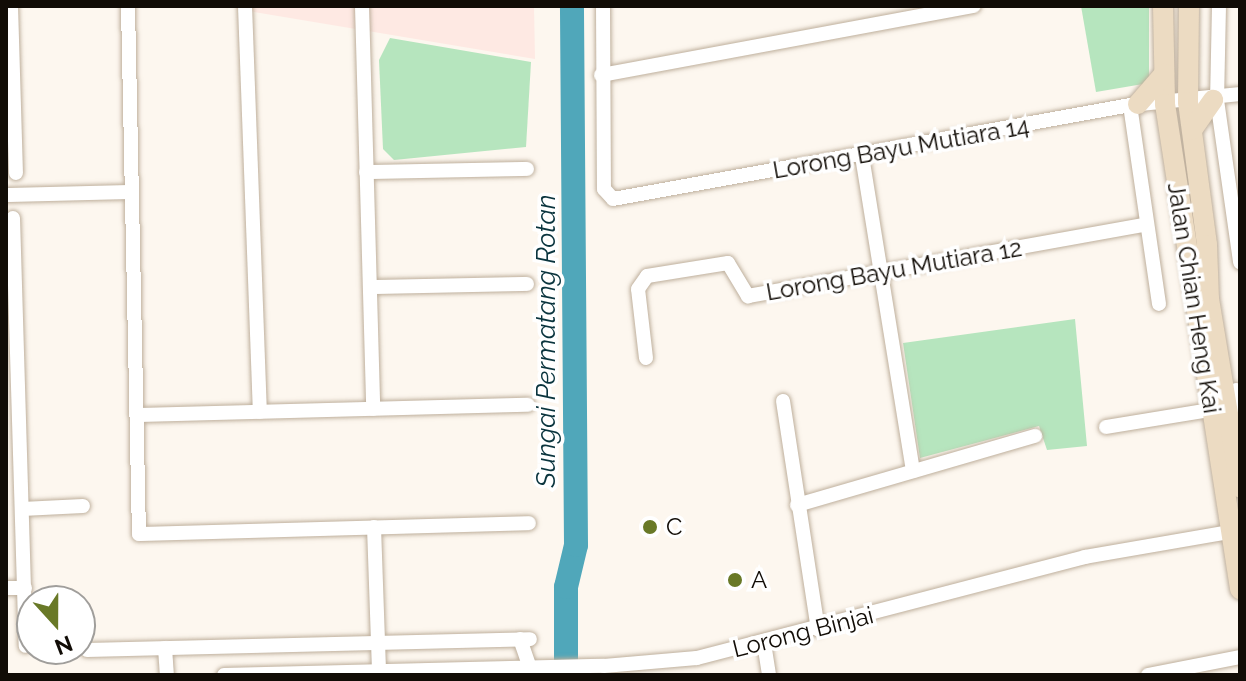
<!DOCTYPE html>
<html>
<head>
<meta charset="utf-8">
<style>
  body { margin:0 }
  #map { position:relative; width:1246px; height:681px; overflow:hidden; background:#fdf7ef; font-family:Raleway,sans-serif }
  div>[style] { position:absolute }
  .industrial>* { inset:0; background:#fee9e3 }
  .green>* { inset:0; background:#b6e5be }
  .river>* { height:24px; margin:-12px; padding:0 12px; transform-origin:12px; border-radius:12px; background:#50a7ba }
  .roads { filter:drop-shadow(0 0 2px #beaf9c) drop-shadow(0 0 2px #beaf9c) }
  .street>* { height:14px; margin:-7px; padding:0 7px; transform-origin:7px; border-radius:7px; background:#fff }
  .secondary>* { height:20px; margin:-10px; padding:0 10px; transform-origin:10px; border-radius:10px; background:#ecdbc2 }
  .dots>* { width:22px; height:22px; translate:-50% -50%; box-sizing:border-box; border:4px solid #fff; border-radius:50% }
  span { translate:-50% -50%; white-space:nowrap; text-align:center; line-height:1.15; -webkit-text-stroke:7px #fff; paint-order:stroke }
  .street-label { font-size:24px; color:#110c06 }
  .poi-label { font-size:24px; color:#110c06 }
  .left { translate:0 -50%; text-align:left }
  .water-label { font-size:26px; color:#0a343d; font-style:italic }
  .frame { position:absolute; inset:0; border:8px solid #110c06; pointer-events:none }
  .north { position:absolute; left:16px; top:585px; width:80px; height:80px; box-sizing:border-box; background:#fff; border:2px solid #a09e9b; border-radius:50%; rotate:159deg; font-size:22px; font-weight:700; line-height:32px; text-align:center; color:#110c06 }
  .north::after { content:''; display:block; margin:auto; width:28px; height:36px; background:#697927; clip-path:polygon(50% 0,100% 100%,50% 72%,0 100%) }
</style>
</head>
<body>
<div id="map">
  <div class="industrial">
    <i style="clip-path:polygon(236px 6px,534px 6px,535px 59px,236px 9px)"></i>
  </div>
  <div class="green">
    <i style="clip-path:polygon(1081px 6px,1149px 6px,1149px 83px,1096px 92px)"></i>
    <i style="clip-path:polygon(390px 38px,531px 62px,526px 147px,394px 160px,383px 149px,379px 60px)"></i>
    <i style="clip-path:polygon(1075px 319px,1087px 446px,1047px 450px,1039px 426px,920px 458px,903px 343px)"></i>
  </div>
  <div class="river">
    <i style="left:566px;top:675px;width:88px;rotate:-90deg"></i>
    <i style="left:566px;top:587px;width:43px;rotate:-76.6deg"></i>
    <i style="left:576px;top:545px;width:539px;rotate:-90.43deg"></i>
  </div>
  <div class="roads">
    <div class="street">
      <i style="left:11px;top:6px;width:167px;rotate:88.3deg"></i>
      <i style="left:128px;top:6px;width:528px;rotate:88.81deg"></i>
      <i style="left:139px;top:534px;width:390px;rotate:-1.6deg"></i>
      <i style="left:245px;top:6px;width:406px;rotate:87.9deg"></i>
      <i style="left:362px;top:6px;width:403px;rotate:88.4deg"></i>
      <i style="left:603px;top:6px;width:183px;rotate:89.7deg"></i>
      <i style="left:604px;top:189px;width:13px;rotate:48deg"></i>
      <i style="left:613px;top:199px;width:525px;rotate:-10.3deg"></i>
      <i style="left:1130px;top:105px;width:111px;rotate:-5.7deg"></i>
      <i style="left:1219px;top:6px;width:94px;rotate:91.2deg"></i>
      <i style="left:1217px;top:100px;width:164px;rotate:81.9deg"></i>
      <i style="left:601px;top:75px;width:379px;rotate:-10.5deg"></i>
      <i style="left:1130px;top:105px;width:201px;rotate:81.7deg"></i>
      <i style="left:862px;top:156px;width:319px;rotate:80.8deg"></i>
      <i style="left:366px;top:172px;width:161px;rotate:-1.1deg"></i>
      <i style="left:6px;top:195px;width:126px;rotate:-1.4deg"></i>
      <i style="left:13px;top:218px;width:428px;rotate:88.3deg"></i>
      <i style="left:370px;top:287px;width:157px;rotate:-1.1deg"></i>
      <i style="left:646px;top:358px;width:69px;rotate:-96.6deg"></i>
      <i style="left:638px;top:289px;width:16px;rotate:-55deg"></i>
      <i style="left:647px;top:276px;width:82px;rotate:-9.1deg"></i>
      <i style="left:728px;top:263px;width:39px;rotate:59deg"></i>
      <i style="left:748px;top:296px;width:405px;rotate:-10.2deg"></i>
      <i style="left:1236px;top:390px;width:19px;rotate:78deg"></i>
      <i style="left:783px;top:401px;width:231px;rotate:81.3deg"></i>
      <i style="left:137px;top:415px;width:391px;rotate:-1.5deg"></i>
      <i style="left:1106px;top:427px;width:105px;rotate:-9.3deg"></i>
      <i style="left:797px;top:505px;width:248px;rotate:-16.2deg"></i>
      <i style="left:22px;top:509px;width:61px;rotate:-2.8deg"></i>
      <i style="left:374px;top:527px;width:145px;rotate:88deg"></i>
      <i style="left:6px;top:588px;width:19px"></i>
      <i style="left:520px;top:639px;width:31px;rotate:71deg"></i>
      <i style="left:530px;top:668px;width:8px;rotate:120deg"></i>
      <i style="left:764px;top:643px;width:32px;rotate:81deg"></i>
      <i style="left:165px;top:648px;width:27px;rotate:86deg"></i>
      <i style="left:87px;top:650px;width:443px;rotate:-1.4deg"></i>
      <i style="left:224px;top:675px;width:380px;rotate:-1.4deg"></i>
      <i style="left:604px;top:666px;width:93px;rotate:-4.9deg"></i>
      <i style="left:697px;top:658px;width:401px;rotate:-14.6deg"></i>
      <i style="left:1085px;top:557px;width:146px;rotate:-9.8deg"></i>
      <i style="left:1148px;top:675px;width:94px;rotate:-11.1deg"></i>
    </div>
    <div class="secondary">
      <i style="left:1163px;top:6px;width:98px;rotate:88.8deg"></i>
      <i style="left:1165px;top:104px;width:491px;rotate:81.2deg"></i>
      <i style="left:1189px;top:6px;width:96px;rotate:90.6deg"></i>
      <i style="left:1188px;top:102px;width:144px;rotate:82.4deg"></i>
      <i style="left:1207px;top:245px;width:54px;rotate:87.9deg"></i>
      <i style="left:1209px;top:299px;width:191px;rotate:80.6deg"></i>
      <i style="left:1138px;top:104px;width:40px;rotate:-49deg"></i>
      <i style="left:1192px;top:130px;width:37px;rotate:-55deg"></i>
    </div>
  </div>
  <div class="dots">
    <i style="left:650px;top:527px;background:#697927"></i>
    <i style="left:735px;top:580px;background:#697927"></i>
  </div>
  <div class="street-label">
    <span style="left:901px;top:148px;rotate:-10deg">Lorong Bayu Mutiara 14</span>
    <span style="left:894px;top:270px;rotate:-10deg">Lorong Bayu Mutiara 12</span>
    <span style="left:1194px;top:298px;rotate:81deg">Jalan Chian Heng Kai</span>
    <span style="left:803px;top:632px;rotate:-14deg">Lorong Binjai</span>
  </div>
  <div class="poi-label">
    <span class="left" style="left:666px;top:527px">C</span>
    <span class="left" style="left:751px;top:580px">A</span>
  </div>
  <div class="water-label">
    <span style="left:547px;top:341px;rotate:-90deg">Sungai Permatang Rotan</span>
  </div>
  <div class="frame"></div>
  <div class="north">N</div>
</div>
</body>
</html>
